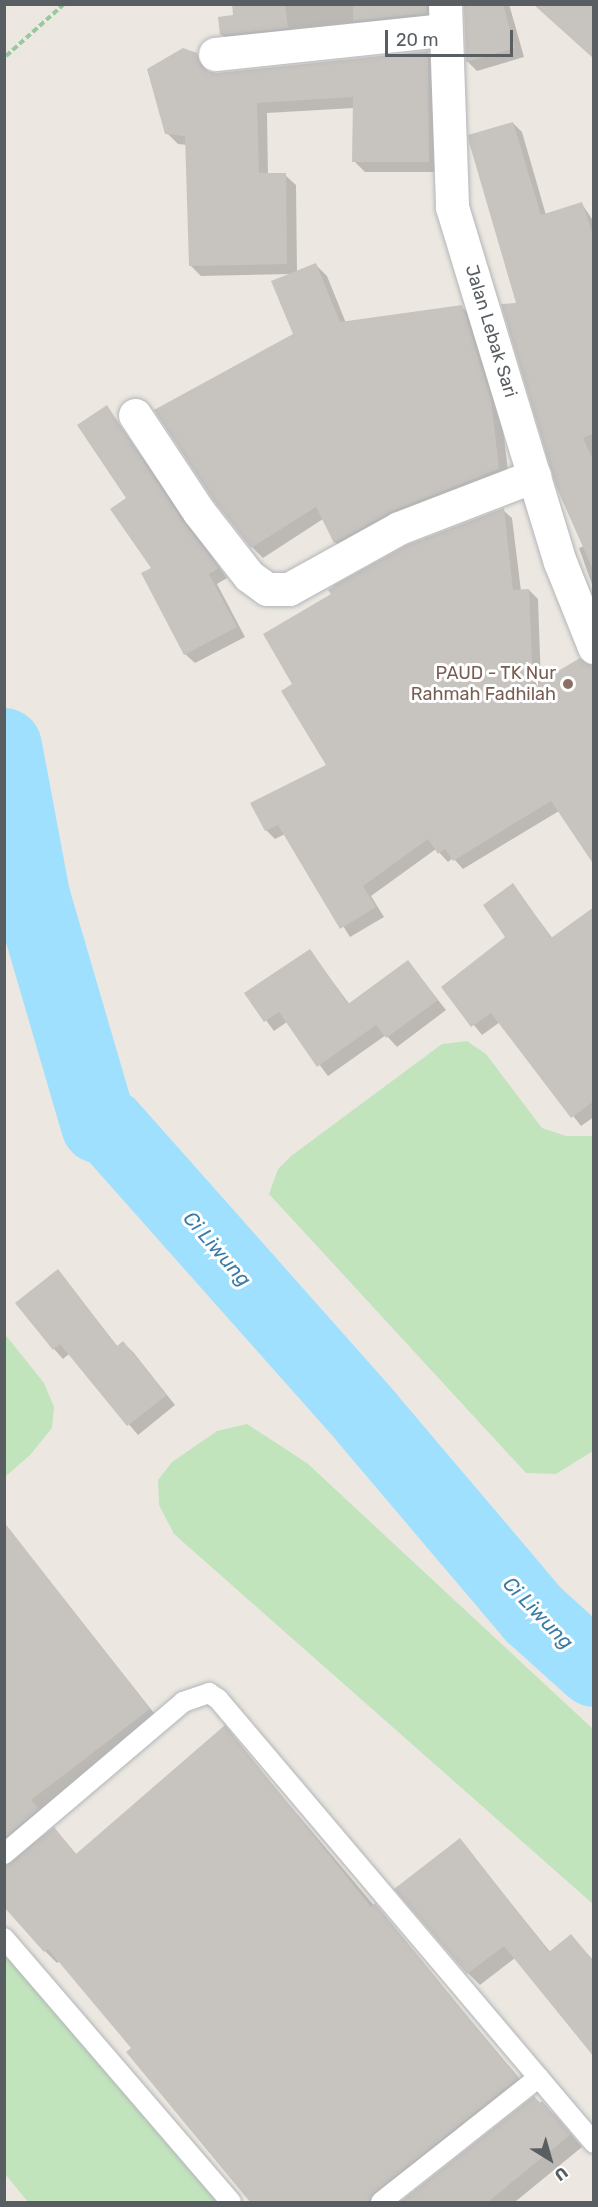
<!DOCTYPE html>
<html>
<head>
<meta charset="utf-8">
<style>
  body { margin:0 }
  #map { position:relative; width:598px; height:2207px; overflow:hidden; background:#ece8e1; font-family:Rubik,sans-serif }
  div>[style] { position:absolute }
  .green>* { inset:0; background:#c2e4bd }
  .shadow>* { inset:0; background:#0003 }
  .river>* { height:76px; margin:-38px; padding:0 38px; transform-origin:38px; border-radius:38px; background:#9fe0fe }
  .building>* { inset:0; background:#c7c3be }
  .path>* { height:4px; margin-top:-2px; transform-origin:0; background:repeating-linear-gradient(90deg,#97c8a0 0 6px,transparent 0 9px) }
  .roads { filter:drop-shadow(0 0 2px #b2b5b9) drop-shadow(0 0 2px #b2b5b9) }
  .service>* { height:20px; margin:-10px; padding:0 10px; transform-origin:10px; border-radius:10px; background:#fff }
  .minor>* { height:33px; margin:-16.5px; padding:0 16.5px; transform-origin:16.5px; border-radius:16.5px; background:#fff }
  .dots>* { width:16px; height:16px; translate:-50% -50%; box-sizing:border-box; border:3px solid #fff; border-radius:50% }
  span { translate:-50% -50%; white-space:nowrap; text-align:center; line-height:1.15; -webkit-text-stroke:6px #fff; paint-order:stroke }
  .street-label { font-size:18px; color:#595e62 }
  .education-label { font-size:18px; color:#785e54 }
  .right { translate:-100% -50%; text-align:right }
  .water-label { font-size:20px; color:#3b7ca7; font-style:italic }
  .frame { position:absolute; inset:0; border:6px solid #595e62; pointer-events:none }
  .north { position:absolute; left:520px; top:2129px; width:60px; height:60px; -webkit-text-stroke:4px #fff; paint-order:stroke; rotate:143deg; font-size:16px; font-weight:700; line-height:24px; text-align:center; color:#595e62 }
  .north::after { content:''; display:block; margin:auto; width:21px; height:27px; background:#595e62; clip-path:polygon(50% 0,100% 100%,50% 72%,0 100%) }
  .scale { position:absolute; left:385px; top:30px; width:128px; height:27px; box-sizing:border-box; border:3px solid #595e62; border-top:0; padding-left:8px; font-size:18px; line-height:21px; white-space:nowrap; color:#595e62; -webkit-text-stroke:4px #fff; paint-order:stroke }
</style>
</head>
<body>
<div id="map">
  <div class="green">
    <i style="clip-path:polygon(467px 1041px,486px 1054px,542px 1128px,566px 1136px,593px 1136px,593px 1451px,556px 1474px,526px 1473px,269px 1194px,278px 1169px,291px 1156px,442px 1044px)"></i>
    <i style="clip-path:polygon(4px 1333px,44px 1383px,54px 1407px,52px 1428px,30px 1455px,5px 1477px)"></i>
    <i style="clip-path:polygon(247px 1424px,307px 1463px,593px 1729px,593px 1904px,174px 1534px,159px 1505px,158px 1480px,172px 1462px,217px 1431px)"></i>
    <i style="clip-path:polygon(4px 1938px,221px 2202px,28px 2202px,5px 2174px)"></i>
  </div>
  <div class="shadow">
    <i style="clip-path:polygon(233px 4px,438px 4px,435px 22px,231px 43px,221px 34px,235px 17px)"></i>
    <i style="clip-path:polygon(465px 4px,509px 4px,524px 57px,477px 71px,467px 61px)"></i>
    <i style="clip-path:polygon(427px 52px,438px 63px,439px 172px,365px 172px,354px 161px,354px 108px,267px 113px,268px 175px,285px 175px,296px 185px,297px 272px,316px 265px,327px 276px,346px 323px,462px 307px,473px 318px,501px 411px,509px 480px,346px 553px,335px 542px,323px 519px,263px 558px,252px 547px,295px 335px,292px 274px,201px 276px,191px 266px,187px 145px,178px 144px,167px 133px,196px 54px,209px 73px,217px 74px)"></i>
    <i style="clip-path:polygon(513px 123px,522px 132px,546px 215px,582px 204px,594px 222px,594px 590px,579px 548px,584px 546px,518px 304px)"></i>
    <i style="clip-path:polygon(107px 407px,227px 578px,217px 584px,245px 637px,195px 663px,185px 654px,128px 498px)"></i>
    <i style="clip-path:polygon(503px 510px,512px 518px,521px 591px,529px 590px,538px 599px,541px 683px,559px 811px,463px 869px,453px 858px,448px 862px,436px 849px,371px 896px,384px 917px,350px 937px,285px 834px,275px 839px,266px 830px,328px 765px)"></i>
    <i style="clip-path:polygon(513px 885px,553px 939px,594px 909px,594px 1117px,581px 1126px,500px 1022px,482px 1035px,443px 987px,507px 937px)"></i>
    <i style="clip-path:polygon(310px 951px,350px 1005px,408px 962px,446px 1010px,397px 1047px,386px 1035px,328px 1076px,287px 1022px,274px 1031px,246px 993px)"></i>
    <i style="clip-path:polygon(58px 1271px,118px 1347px,123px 1343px,133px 1352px,175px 1405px,138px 1435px,69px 1354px,63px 1359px,54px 1349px)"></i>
    <i style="clip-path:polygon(4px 1523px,161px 1722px,4px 1865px)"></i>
    <i style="clip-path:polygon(224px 1727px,530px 2091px,389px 2202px,252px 2202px,128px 2053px,133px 2049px,60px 1961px,57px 1963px,45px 1951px,54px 1829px,77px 1855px)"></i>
    <i style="clip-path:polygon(460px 1840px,551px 1953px,571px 1936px,594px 1961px,594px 2055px,515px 1958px,480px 1985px,468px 1973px)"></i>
    <i style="clip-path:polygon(534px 2098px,555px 2115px,582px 2147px,515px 2202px,402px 2202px)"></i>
  </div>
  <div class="river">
    <i style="left:4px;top:746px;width:153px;rotate:79.4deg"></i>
    <i style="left:32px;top:896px;width:239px;rotate:73.7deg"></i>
    <i style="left:99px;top:1125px;width:10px;rotate:11deg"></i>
    <i style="left:109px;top:1127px;width:389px;rotate:48.4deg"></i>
    <i style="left:367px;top:1418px;width:257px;rotate:49.7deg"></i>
    <i style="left:533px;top:1614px;width:82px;rotate:42deg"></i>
  </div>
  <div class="building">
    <i style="clip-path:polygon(232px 4px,285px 4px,288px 28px,220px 35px,218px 17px,233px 15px)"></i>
    <i style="clip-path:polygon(353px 4px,426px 4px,427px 13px,353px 21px)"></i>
    <i style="clip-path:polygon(464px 4px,503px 4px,515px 48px,466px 62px)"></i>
    <i style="clip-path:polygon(533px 4px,594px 4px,594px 59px)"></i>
    <i style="clip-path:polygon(183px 48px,197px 53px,200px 64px,207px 71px,217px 73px,428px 51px,429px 162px,352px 162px,353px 97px,257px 103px,259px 173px,286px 173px,287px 264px,189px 266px,185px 136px,165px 134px,147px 69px)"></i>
    <i style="clip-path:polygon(513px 122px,541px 215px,582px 202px,594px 239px,594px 433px,583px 438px,594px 462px,594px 572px,556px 486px,501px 304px,516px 303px,469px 142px,468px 135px)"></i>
    <i style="clip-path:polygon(316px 263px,340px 322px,462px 305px,491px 399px,499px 469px,392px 511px,334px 543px,316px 507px,251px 548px,214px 501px,154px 410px,293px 334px,271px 281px)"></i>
    <i style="clip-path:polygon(107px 405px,183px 522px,219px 568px,209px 574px,237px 627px,184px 655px,141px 573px,151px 568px,110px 509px,126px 498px,77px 425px)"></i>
    <i style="clip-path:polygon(504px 508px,513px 590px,529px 589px,533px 686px,580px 658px,594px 665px,594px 865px,551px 801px,453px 861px,445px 849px,438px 854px,428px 839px,363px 886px,376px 907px,340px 929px,278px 825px,265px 831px,250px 803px,326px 765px,281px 691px,292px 684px,263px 634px,331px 594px,328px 590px,336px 584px,407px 545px)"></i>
    <i style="clip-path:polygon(513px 883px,551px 938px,594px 907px,594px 1101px,571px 1118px,491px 1013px,471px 1027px,441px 987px,505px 937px,483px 905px)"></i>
    <i style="clip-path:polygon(310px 949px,348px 1004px,408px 960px,438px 1000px,386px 1038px,376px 1025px,317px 1067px,279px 1012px,264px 1022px,244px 993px)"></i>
    <i style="clip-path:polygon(58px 1269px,117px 1346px,123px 1341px,167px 1395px,127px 1426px,60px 1344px,53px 1350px,15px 1303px)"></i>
    <i style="clip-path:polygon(4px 1522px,150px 1709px,31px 1800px,39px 1809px,4px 1838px)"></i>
    <i style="clip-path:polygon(225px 1725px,371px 1907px,375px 1903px,518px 2078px,374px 2193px,369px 2202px,250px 2202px,126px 2052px,131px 2048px,48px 1949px,44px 1952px,4px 1907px,4px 1866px,54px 1827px,76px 1854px)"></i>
    <i style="clip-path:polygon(460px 1838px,549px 1952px,571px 1934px,594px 1962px,594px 2057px,504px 1946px,467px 1974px,394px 1889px)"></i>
    <i style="clip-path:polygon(534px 2096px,540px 2103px,542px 2101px,571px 2134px,488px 2202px,400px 2202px)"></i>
  </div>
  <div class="path">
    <i style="left:6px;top:56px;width:78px;rotate:-41.9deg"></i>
  </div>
  <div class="roads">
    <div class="service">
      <i style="left:4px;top:1854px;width:235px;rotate:-40.3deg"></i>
      <i style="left:183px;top:1702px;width:28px;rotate:-19deg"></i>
      <i style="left:209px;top:1693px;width:11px;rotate:34deg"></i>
      <i style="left:218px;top:1699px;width:582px;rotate:49.74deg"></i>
      <i style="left:4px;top:1938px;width:348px;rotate:49.3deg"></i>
      <i style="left:381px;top:2202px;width:201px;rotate:-38.3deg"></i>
    </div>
    <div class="minor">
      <i style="left:445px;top:4px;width:203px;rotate:88deg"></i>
      <i style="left:452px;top:207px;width:371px;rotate:73.1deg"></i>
      <i style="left:560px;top:562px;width:92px;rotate:68.2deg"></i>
      <i style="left:215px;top:54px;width:231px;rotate:-6deg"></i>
      <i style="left:135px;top:415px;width:116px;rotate:56.6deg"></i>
      <i style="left:199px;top:512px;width:81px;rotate:52deg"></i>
      <i style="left:249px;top:576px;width:22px;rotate:36deg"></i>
      <i style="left:267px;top:589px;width:22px"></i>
      <i style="left:289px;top:589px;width:126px;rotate:-29deg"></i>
      <i style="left:399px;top:528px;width:145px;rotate:-21.1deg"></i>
    </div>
  </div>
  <div class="dots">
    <i style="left:568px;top:684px;background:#8d6e63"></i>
  </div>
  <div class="street-label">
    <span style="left:491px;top:331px;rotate:73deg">Jalan Lebak Sari</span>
  </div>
  <div class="education-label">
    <span class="right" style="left:556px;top:684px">PAUD - TK Nur<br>Rahmah Fadhilah</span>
  </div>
  <div class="water-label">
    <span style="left:217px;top:1249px;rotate:49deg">Ci Liwung</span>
    <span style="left:538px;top:1613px;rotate:46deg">Ci Liwung</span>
  </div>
  <div class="frame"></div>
  <div class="north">U</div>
  <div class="scale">20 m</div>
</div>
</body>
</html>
